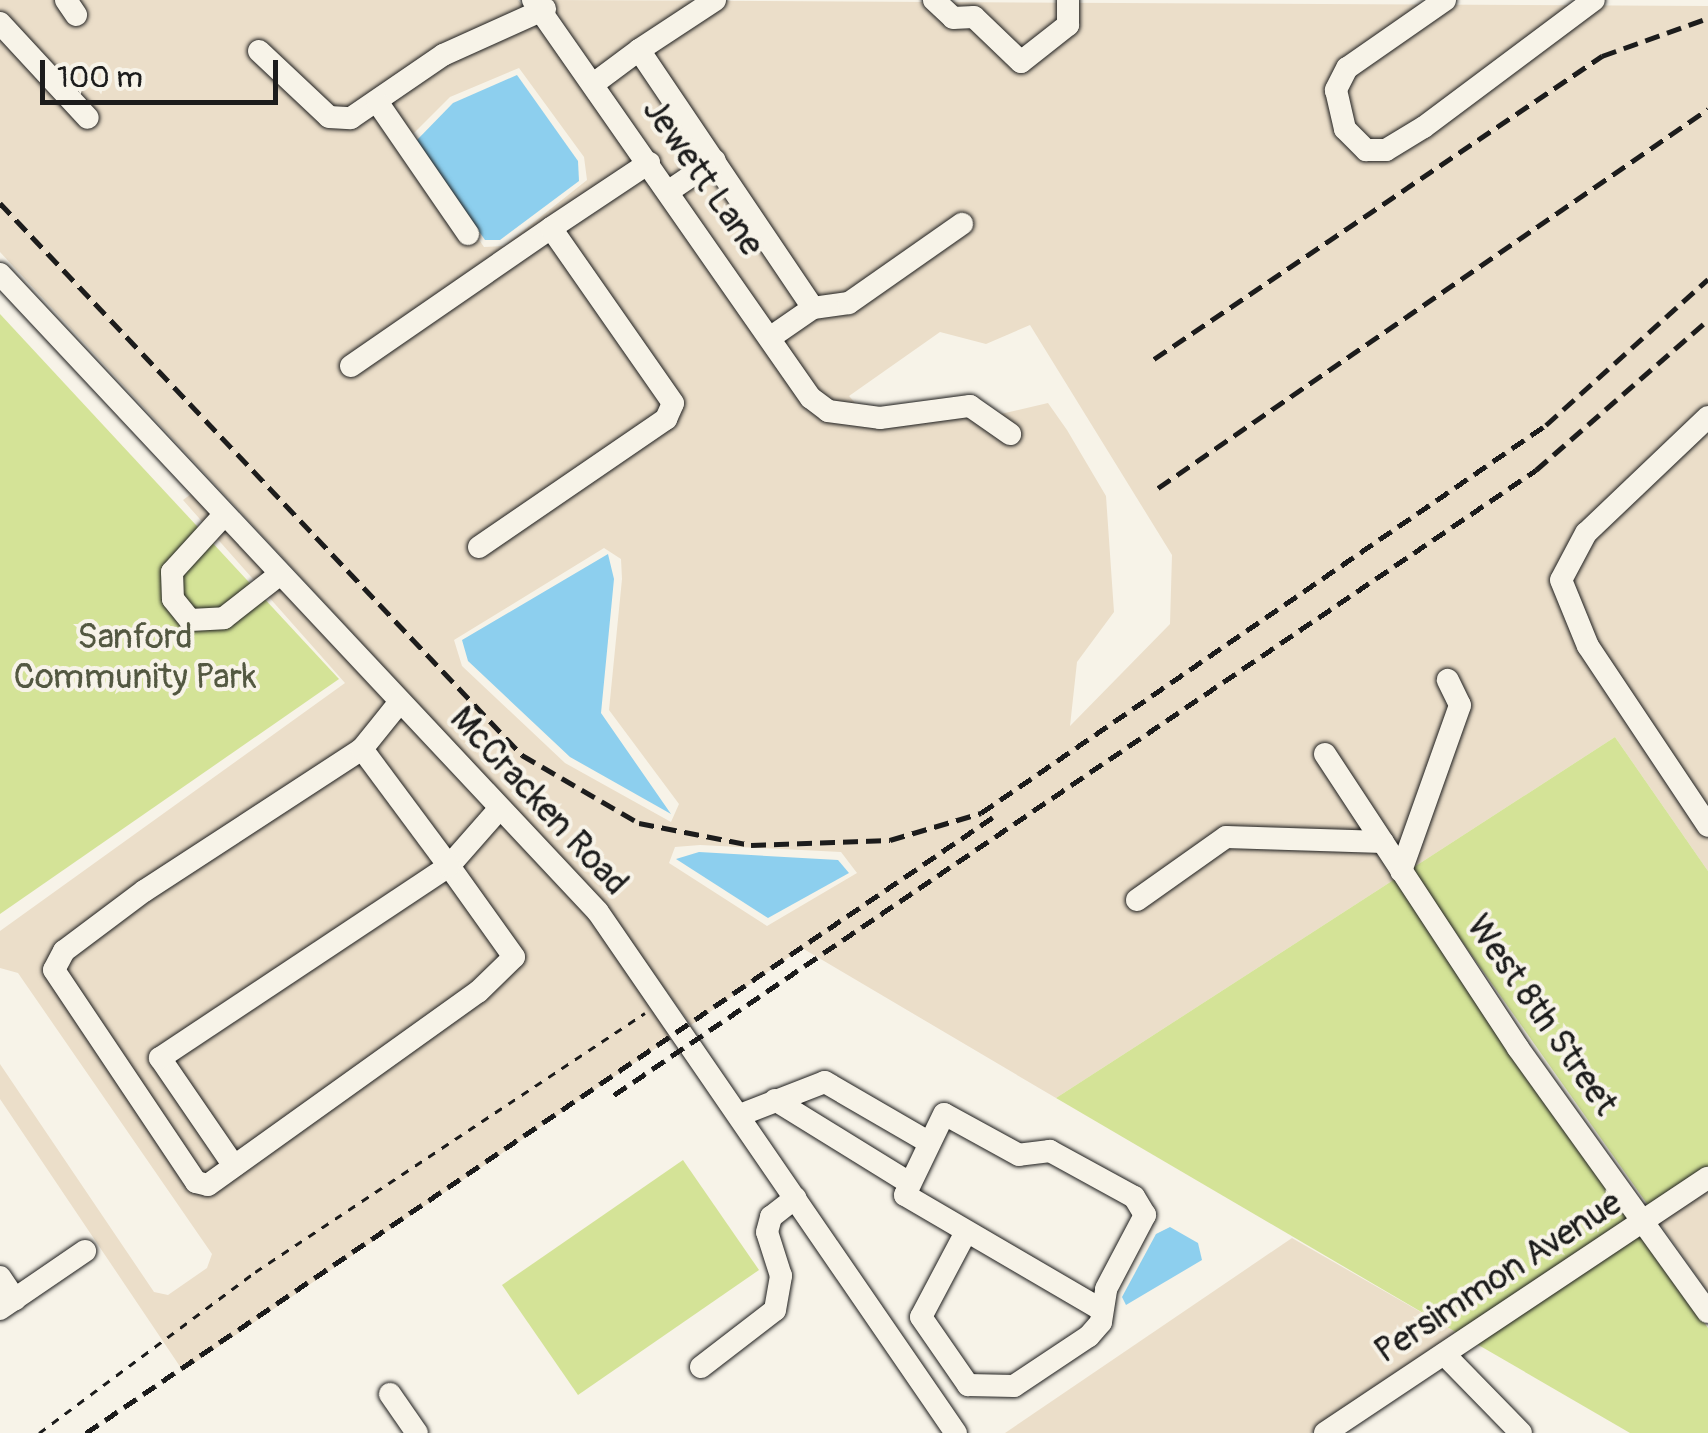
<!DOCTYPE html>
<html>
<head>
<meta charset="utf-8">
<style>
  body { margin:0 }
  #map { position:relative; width:1708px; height:1433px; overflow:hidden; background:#f7f3e8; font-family:Pangolin,sans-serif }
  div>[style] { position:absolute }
  .built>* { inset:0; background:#ebdec9 }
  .green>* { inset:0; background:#d4e397 }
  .water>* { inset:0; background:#8dcfee }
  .path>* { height:2.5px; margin-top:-1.25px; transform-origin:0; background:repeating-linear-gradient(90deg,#1c1c1c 0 8px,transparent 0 16px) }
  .roads { filter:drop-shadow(0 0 2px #1c1c1c) drop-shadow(0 0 2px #1c1c1c) }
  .minor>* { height:22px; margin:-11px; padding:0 11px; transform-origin:11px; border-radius:11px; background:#f7f3e8 }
  .rail>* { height:5px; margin-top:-2.5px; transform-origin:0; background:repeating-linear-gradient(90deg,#1c1c1c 0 15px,transparent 0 23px) }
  span { translate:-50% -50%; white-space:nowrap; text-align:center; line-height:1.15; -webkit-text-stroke:8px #f7f3e8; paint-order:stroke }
  .street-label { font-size:35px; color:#1c1c1c }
  .park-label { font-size:35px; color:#535841 }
  .scale { position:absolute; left:40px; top:60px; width:238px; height:45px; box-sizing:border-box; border:5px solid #1c1c1c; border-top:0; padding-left:12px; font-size:30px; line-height:35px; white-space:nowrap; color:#1c1c1c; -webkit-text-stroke:8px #f7f3e8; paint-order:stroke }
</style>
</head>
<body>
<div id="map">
  <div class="built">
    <i style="clip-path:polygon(evenodd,0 0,518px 0,823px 399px,547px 0,1708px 6px,1708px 871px,1615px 737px,1411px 869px,1327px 743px,1313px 753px,1395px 879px,1056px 1098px,802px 948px,691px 1025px,605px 906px,0 252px,0 0,519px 68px,584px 157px,587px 180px,504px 246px,484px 247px,410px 137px,450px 97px,519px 68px,0 0,1030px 325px,1172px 555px,1170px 624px,1070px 726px,1077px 662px,1114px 612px,1106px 496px,1067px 430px,1048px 403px,992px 416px,858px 406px,849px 396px,940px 332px,986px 344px,1030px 325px,0 0,604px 548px,621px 559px,622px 579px,609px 710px,679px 804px,671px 822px,565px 763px,462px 666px,454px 640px,604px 548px,0 0,700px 845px,841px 852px,857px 873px,767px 926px,669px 863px,675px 847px,700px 845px)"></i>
    <i style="clip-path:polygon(191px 494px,591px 918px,675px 1035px,183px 1371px,0 1099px,0 1064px,154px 1292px,168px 1295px,207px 1268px,212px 1254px,18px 973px,0 968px,0 931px,345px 683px,183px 500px)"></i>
    <i style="clip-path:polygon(1708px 1188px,1708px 1292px,1659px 1222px)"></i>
    <i style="clip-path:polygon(1292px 1238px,1459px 1334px,1311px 1433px,1005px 1433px)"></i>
  </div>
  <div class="green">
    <i style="clip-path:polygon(0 314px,339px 679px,0 914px)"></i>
    <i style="clip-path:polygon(1615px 737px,1708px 871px,1708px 1168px,1650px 1208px,1411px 869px)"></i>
    <i style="clip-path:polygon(1395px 879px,1634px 1219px,1459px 1334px,1056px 1098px)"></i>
    <i style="clip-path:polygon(683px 1160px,759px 1270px,578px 1395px,502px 1285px)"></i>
    <i style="clip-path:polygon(1644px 1232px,1708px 1328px,1708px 1433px,1630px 1433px,1475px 1343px)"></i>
  </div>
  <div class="water">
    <i style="clip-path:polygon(517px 75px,578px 161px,579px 181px,500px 240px,485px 240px,416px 141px,453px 103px)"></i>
    <i style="clip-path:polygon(608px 554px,614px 579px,601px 713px,671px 814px,570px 757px,468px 661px,462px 640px)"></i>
    <i style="clip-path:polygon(699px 852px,838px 860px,849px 873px,768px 918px,676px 859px)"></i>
    <i style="clip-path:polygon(1170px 1227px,1198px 1243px,1202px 1260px,1126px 1305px,1122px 1297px,1156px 1234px)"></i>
  </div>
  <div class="path">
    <i style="left:39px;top:1433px;width:269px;rotate:-36.7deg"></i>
    <i style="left:255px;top:1272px;width:468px;rotate:-33.6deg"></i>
  </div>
  <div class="roads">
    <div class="minor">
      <i style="left:66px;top:0;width:18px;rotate:56deg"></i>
      <i style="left:533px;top:0;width:485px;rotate:55.1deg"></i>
      <i style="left:811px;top:398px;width:21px;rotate:37deg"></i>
      <i style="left:828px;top:411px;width:52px;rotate:7.7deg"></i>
      <i style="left:880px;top:418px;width:91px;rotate:-7.6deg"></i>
      <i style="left:970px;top:406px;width:49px;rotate:35deg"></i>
      <i style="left:934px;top:0;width:26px;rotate:43deg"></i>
      <i style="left:953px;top:18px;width:21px;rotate:-3deg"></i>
      <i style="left:974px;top:17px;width:65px;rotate:43.8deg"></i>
      <i style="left:1021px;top:62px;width:60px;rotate:-38.2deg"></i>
      <i style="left:1068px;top:25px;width:25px;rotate:-90deg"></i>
      <i style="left:1445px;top:0;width:119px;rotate:145.2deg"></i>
      <i style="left:1347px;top:68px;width:25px;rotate:117deg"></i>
      <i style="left:1336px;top:90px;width:40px;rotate:77deg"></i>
      <i style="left:1345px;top:129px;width:30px;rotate:45deg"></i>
      <i style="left:1366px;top:150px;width:20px"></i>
      <i style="left:1386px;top:150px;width:44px;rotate:-31.2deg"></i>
      <i style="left:1424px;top:127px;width:212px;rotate:-36.8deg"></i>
      <i style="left:0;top:23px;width:129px;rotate:47.2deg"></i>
      <i style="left:639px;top:50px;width:91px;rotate:-33.3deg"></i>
      <i style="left:259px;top:51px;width:96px;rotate:43.3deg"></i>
      <i style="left:329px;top:117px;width:22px;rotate:3deg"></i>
      <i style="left:351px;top:118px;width:112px;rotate:-34.4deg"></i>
      <i style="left:443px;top:55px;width:112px;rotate:-24.3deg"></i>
      <i style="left:596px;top:82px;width:54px;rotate:-36.7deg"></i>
      <i style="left:639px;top:50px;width:311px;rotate:56deg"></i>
      <i style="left:378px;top:103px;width:159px;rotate:55.5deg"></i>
      <i style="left:669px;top:191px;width:55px;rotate:-34deg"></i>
      <i style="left:0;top:274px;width:874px;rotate:46.85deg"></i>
      <i style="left:598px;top:912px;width:632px;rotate:55.51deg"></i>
      <i style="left:771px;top:337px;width:51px;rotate:-34.6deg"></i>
      <i style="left:813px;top:308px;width:36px;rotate:-8deg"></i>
      <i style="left:849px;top:303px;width:138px;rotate:-35deg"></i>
      <i style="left:351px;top:366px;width:243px;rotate:-34.6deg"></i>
      <i style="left:1708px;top:417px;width:168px;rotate:136.4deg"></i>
      <i style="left:1586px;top:533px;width:53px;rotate:118deg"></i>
      <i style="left:1561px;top:580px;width:71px;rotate:67.8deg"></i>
      <i style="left:1588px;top:646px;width:216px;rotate:56.3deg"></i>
      <i style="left:224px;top:515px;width:77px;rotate:132.4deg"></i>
      <i style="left:172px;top:572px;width:27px;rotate:88deg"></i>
      <i style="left:173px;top:599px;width:27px;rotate:51deg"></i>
      <i style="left:190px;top:620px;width:34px;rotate:-3deg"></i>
      <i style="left:224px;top:618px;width:70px;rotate:-38deg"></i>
      <i style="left:479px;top:547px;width:227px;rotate:-34.4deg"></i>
      <i style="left:666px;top:419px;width:17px;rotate:-66deg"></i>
      <i style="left:673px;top:403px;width:213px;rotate:-124.9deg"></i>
      <i style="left:551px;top:228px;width:118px;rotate:-33.6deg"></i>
      <i style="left:399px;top:703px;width:59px;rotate:128.8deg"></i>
      <i style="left:362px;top:749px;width:260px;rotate:146.9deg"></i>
      <i style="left:144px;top:891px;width:100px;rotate:143.1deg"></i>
      <i style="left:64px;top:951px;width:21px;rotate:118deg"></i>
      <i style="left:54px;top:970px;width:255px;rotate:56.2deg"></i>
      <i style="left:196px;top:1182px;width:12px;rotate:14deg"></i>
      <i style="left:208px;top:1185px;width:332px;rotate:-35.6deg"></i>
      <i style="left:478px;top:992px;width:50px;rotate:-44.2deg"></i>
      <i style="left:514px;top:957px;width:112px;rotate:-125.5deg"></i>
      <i style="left:449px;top:866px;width:77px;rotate:-48.7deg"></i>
      <i style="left:1325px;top:754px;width:352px;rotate:56.7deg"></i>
      <i style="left:1518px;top:1048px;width:325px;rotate:54.3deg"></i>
      <i style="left:1401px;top:871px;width:176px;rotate:-70.4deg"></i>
      <i style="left:1460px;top:705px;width:28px;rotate:-116deg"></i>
      <i style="left:1137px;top:900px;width:109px;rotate:-35.3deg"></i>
      <i style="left:1226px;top:837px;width:157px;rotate:1.8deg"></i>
      <i style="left:775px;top:1100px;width:154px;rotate:31.7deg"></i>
      <i style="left:740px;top:1115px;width:91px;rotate:-21.2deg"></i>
      <i style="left:825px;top:1082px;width:119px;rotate:30.2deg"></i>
      <i style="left:234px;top:1166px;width:131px;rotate:-124.4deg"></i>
      <i style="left:160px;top:1058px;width:347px;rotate:-33.6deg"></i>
      <i style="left:449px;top:866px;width:146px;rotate:-126.6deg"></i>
      <i style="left:966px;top:1232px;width:96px;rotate:117.9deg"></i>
      <i style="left:921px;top:1317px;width:83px;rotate:55.3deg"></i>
      <i style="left:968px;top:1385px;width:46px;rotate:1.2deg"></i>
      <i style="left:1014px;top:1386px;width:90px;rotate:-33.7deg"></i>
      <i style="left:1089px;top:1336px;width:18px;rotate:-49deg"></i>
      <i style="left:1101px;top:1322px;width:33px;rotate:-81deg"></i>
      <i style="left:1106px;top:1289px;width:84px;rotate:-62.2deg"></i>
      <i style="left:1145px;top:1215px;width:21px;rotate:-121deg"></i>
      <i style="left:1134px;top:1197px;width:96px;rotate:-151.3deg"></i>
      <i style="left:1050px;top:1151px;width:31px;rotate:173deg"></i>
      <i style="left:1019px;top:1155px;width:85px;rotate:-151.3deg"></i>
      <i style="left:944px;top:1114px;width:90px;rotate:115.7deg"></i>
      <i style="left:905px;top:1195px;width:228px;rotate:30.3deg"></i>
      <i style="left:0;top:1277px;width:27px;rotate:56deg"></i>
      <i style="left:0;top:1309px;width:103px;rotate:-34.3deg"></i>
      <i style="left:1444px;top:1354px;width:110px;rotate:45.7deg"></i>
      <i style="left:701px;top:1367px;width:93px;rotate:-37.6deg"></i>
      <i style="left:775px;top:1310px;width:35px;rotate:-80deg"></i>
      <i style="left:781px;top:1276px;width:46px;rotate:-107.7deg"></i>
      <i style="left:767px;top:1232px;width:16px;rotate:-75deg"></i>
      <i style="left:771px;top:1217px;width:31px;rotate:-38deg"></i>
      <i style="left:390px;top:1394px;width:47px;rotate:55.3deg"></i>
      <i style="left:1325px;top:1433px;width:460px;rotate:-33.7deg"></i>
    </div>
  </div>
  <div class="rail">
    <i style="left:0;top:203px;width:760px;rotate:46.6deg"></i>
    <i style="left:522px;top:755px;width:135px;rotate:30.2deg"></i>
    <i style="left:639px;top:823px;width:114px;rotate:11.1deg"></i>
    <i style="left:751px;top:845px;width:139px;rotate:-2.1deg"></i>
    <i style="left:890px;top:840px;width:95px;rotate:-16.5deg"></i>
    <i style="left:981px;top:813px;width:685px;rotate:-34.48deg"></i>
    <i style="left:1546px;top:425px;width:218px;rotate:-42deg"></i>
    <i style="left:1154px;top:359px;width:541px;rotate:-34.07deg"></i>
    <i style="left:1602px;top:56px;width:113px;rotate:-19.7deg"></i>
    <i style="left:1158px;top:488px;width:668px;rotate:-34.57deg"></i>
    <i style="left:614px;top:1095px;width:1114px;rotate:-34.13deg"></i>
    <i style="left:1536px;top:470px;width:228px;rotate:-41.1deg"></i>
    <i style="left:86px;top:1433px;width:1100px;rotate:-34.18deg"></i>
  </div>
  <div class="street-label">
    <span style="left:703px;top:177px;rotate:55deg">Jewett Lane</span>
    <span style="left:539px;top:801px;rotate:47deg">McCracken Road</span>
    <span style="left:1542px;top:1015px;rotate:55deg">West 8th Street</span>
    <span style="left:1498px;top:1277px;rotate:-33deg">Persimmon Avenue</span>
  </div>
  <div class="park-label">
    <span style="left:135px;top:657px">Sanford<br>Community Park</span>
  </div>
  <div class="scale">100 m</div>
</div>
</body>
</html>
